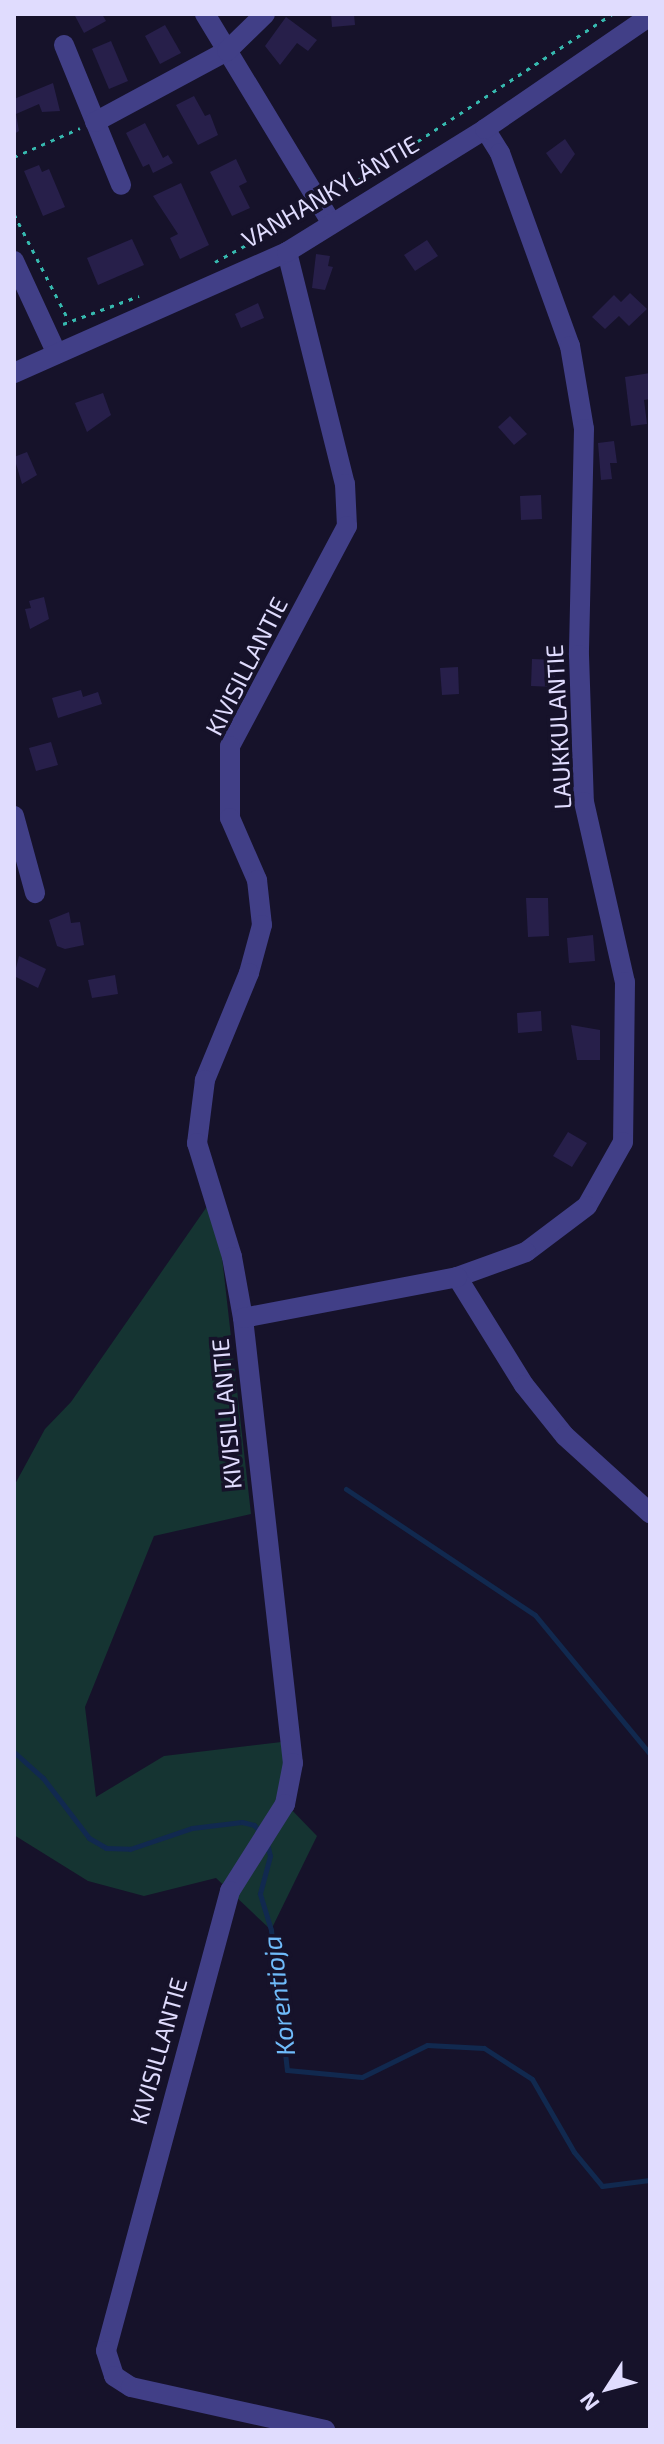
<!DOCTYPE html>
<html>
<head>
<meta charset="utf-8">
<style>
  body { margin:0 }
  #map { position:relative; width:664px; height:2444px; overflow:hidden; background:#16122a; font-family:"Exo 2",sans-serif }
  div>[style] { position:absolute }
  .green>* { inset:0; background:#153432 }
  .stream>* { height:5px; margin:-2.5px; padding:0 2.5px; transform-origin:2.5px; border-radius:2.5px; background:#11294f }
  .building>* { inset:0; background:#271f4a }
  .path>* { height:3px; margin-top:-1.5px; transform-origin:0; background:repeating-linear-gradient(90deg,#36b9af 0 4px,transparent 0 10px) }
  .minor>* { height:20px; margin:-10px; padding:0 10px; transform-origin:10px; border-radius:10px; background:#413f87 }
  span { translate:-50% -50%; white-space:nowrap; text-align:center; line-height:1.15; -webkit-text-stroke:7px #16122a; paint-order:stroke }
  .street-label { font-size:24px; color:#e0dcfe }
  .water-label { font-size:26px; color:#6fbbfa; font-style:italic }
  .frame { position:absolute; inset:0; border:16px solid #e0dcfe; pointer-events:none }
  .north { position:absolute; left:568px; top:2348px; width:80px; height:80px; -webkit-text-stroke:6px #16122a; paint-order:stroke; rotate:234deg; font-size:22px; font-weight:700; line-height:32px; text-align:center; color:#e0dcfe }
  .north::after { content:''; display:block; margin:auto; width:28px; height:36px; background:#e0dcfe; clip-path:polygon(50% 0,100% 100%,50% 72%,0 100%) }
</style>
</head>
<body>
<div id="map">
  <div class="green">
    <i style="clip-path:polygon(215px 1195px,251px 1514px,154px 1536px,85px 1707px,96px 1797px,164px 1756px,290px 1741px,286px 1804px,317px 1836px,271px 1930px,216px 1878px,144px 1896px,88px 1881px,14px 1835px,14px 1486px,45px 1429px,71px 1402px)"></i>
  </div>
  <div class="stream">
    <i style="left:346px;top:1489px;width:227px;rotate:33.7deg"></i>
    <i style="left:535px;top:1615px;width:180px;rotate:50.4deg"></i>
    <i style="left:14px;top:1752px;width:39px;rotate:42deg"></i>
    <i style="left:43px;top:1778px;width:76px;rotate:52.5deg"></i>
    <i style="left:89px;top:1838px;width:20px;rotate:30deg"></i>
    <i style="left:106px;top:1848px;width:24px;rotate:2deg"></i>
    <i style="left:130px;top:1849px;width:65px;rotate:-18.7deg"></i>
    <i style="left:192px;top:1828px;width:50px;rotate:-6.8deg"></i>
    <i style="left:242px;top:1822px;width:12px;rotate:14deg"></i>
    <i style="left:254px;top:1825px;width:12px;rotate:48deg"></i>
    <i style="left:267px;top:1843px;width:13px;rotate:77deg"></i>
    <i style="left:270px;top:1856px;width:39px;rotate:105deg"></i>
    <i style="left:260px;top:1894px;width:38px;rotate:73deg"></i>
    <i style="left:271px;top:1930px;width:141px;rotate:83.5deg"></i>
    <i style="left:287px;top:2070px;width:75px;rotate:5.3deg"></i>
    <i style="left:362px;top:2077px;width:72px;rotate:-26.2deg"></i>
    <i style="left:427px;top:2045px;width:57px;rotate:3deg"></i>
    <i style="left:484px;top:2048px;width:57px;rotate:32.9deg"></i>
    <i style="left:532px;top:2079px;width:84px;rotate:60.1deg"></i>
    <i style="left:574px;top:2152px;width:44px;rotate:50.5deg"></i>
    <i style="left:602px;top:2186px;width:48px;rotate:-7.1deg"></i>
  </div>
  <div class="building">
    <i style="clip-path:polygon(74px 14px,102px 14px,106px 21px,84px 33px)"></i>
    <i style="clip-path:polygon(331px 14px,354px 14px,355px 25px,332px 27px)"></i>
    <i style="clip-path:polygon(286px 17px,317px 40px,308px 51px,297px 43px,280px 65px,265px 46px)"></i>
    <i style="clip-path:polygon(165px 25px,181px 53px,160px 64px,145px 36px)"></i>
    <i style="clip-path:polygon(111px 41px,128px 81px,109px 89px,92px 49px)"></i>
    <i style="clip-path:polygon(53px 83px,60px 111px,42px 112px,39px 104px,16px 114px,19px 131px,14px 134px,14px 99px)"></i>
    <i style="clip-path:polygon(194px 96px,205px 116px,210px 114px,218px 135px,198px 145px,176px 105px)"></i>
    <i style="clip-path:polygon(145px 123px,163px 158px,168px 155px,173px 163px,153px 173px,149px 164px,143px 167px,126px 133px)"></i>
    <i style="clip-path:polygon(565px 139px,575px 154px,561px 174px,546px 153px)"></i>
    <i style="clip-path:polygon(236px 159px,247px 182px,239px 186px,250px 208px,232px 216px,210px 172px)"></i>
    <i style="clip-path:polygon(39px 165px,42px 172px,49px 169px,65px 207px,43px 216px,24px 171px)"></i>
    <i style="clip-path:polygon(181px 183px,209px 245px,180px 259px,170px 238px,178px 234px,153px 196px)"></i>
    <i style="clip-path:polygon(132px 239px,144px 265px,98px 285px,87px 258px)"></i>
    <i style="clip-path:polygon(427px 240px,438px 256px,415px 271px,404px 255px)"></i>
    <i style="clip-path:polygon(316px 254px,330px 256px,328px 266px,333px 267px,325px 290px,312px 288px)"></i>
    <i style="clip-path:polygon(630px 293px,647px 309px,629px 326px,619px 316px,605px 329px,592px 317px,614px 295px,621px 302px)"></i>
    <i style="clip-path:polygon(258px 303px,264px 318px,241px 328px,235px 314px)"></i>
    <i style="clip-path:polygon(650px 373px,650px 399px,644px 400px,647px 424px,631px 426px,625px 377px)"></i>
    <i style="clip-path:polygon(103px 393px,111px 415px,87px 432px,75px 403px)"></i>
    <i style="clip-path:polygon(510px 416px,527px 434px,514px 445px,498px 427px)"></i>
    <i style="clip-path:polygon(614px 441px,617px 463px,610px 463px,612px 479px,601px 480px,598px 443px)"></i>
    <i style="clip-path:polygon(27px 452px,37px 475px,22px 484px,14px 457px)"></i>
    <i style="clip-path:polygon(541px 495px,542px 519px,521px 520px,520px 496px)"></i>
    <i style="clip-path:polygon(44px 597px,49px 619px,30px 629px,25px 609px,31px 608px,29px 601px)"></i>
    <i style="clip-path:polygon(532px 659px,555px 660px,555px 687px,531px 686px)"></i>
    <i style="clip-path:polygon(458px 667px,459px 694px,442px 695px,440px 668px)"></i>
    <i style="clip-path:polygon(81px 690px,83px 697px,98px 692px,102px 704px,58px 718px,52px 698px)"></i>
    <i style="clip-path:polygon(51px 742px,58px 765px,36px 771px,29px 748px)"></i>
    <i style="clip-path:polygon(526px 898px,548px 898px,549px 936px,528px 937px)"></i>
    <i style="clip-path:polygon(69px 912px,71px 923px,80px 922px,84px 945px,65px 949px,57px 946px,49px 920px)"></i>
    <i style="clip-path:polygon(593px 935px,595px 961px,569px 963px,567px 938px)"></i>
    <i style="clip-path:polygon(19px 956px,46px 969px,38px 988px,14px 976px)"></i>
    <i style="clip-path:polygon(115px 975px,118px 994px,92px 998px,88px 980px)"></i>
    <i style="clip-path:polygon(541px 1011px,542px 1031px,518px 1033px,517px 1013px)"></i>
    <i style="clip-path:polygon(571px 1025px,600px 1030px,600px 1060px,577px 1060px)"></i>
    <i style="clip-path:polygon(568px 1132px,587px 1143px,572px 1167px,553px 1156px)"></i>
  </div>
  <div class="path">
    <i style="left:14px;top:157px;width:72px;rotate:-23.7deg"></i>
    <i style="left:334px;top:196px;width:332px;rotate:-33.2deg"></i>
    <i style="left:14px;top:214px;width:120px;rotate:62.8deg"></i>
    <i style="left:215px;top:262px;width:100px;rotate:-28.6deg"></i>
    <i style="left:63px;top:324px;width:81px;rotate:-20.2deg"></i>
  </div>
  <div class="minor">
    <i style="left:205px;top:14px;width:245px;rotate:58.8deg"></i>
    <i style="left:64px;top:45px;width:151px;rotate:67.8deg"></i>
    <i style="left:95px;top:122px;width:150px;rotate:-28.3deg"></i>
    <i style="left:227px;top:51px;width:53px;rotate:-44.2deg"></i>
    <i style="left:485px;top:129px;width:28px;rotate:58deg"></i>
    <i style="left:500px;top:153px;width:205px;rotate:70.1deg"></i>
    <i style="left:570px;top:346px;width:84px;rotate:80.4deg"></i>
    <i style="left:584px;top:429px;width:226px;rotate:91.3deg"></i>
    <i style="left:579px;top:655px;width:147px;rotate:88.1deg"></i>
    <i style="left:584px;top:802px;width:185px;rotate:77.2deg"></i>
    <i style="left:625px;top:982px;width:160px;rotate:90.7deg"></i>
    <i style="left:623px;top:1142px;width:73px;rotate:119.4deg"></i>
    <i style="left:587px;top:1206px;width:76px;rotate:143deg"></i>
    <i style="left:526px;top:1252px;width:73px;rotate:160.1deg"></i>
    <i style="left:457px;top:1277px;width:127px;rotate:58.2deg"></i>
    <i style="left:524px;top:1385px;width:65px;rotate:51.2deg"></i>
    <i style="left:565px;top:1436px;width:115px;rotate:42.2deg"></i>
    <i style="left:287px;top:252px;width:239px;rotate:76deg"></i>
    <i style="left:345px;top:484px;width:42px;rotate:87.3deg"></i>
    <i style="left:347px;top:526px;width:249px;rotate:118deg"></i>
    <i style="left:230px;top:746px;width:72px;rotate:90deg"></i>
    <i style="left:230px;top:818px;width:68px;rotate:66.5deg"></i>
    <i style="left:257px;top:880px;width:45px;rotate:83.7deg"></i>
    <i style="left:262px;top:925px;width:50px;rotate:105.2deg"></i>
    <i style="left:249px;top:973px;width:116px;rotate:112.4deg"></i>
    <i style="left:205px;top:1080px;width:64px;rotate:97.2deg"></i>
    <i style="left:197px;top:1143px;width:119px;rotate:72.9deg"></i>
    <i style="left:232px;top:1257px;width:62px;rotate:79.8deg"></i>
    <i style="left:243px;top:1318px;width:448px;rotate:83.6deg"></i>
    <i style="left:293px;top:1763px;width:42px;rotate:101deg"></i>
    <i style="left:285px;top:1804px;width:103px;rotate:122.3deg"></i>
    <i style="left:230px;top:1891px;width:476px;rotate:105.1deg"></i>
    <i style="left:106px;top:2351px;width:26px;rotate:72deg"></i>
    <i style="left:114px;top:2376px;width:20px;rotate:33deg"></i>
    <i style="left:131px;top:2387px;width:199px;rotate:12.5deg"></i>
    <i style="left:14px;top:261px;width:102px;rotate:65.2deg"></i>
    <i style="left:14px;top:373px;width:299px;rotate:-23.9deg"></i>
    <i style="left:287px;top:252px;width:233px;rotate:-31.8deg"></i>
    <i style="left:485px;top:129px;width:200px;rotate:-34.4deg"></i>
    <i style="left:14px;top:816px;width:80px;rotate:74.7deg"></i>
    <i style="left:243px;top:1318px;width:218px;rotate:-10.8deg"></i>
  </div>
  <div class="street-label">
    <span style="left:330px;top:191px;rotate:-30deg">VANHANKYLÄNTIE</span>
    <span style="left:246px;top:666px;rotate:-63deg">KIVISILLANTIE</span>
    <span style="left:558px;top:727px;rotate:-93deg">LAUKKULANTIE</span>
    <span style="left:226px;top:1414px;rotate:-95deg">KIVISILLANTIE</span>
    <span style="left:158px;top:2051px;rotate:-74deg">KIVISILLANTIE</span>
  </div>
  <div class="water-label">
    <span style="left:278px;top:1996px;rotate:-97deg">Korentioja</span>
  </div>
  <div class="frame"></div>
  <div class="north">N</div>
</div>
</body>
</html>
